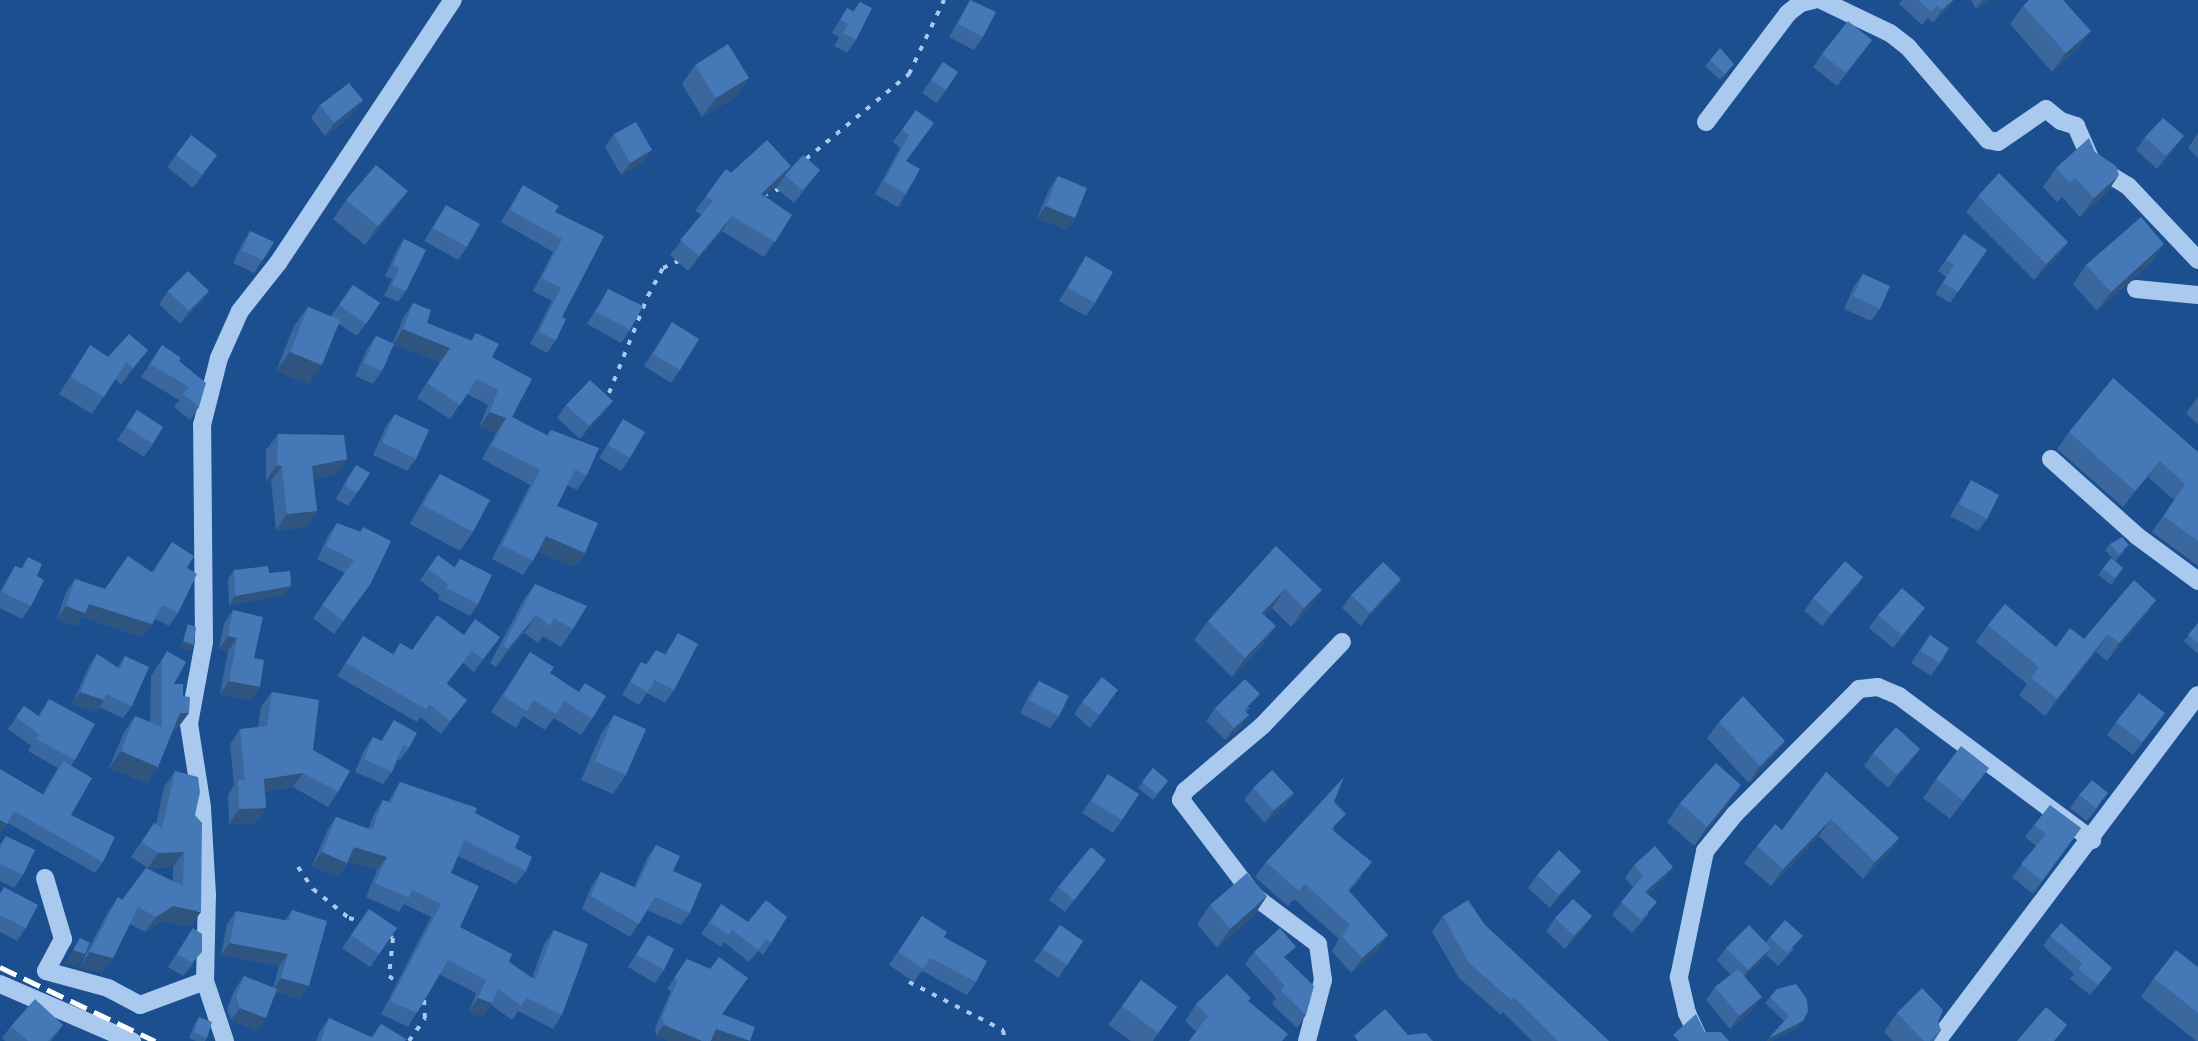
<!DOCTYPE html>
<html>
<head>
<meta charset="utf-8">
<style>
  body { margin:0 }
  #map { position:relative; width:2198px; height:1041px; overflow:hidden; background:#1b4f8f; font-family:Helvetica,sans-serif }
  div>[style] { position:absolute }
  .path>* { height:4px; margin-top:-2px; transform-origin:0; background:repeating-linear-gradient(90deg,#a9c9ee 0 5px,transparent 0 13px) }
  .minor>* { height:18px; margin:-9px; padding:0 9px; transform-origin:9px; border-radius:9px; background:#a9c9ee }
  .rail>* { height:5px; margin-top:-2.5px; transform-origin:0; background:repeating-linear-gradient(90deg,#fff 0 18px,transparent 0 26px) }
  .wall>* { inset:0; background:#3a679d }
  .shaded-wall>* { inset:0; background:#305480 }
  .building>* { inset:0; background:#4478b7 }
  span { translate:-50% -50%; white-space:nowrap; text-align:center; line-height:1.15; -webkit-text-stroke:9px #1b4f8f; paint-order:stroke }
</style>
</head>
<body>
<div id="map">
  <div class="path">
    <i style="left:806px;top:159px;width:134px;rotate:-39.5deg"></i>
    <i style="left:909px;top:74px;width:82px;rotate:-64.7deg"></i>
    <i style="left:763px;top:195px;width:20px;rotate:-20deg"></i>
    <i style="left:609px;top:393px;width:105px;rotate:-68.1deg"></i>
    <i style="left:648px;top:296px;width:32px;rotate:-62deg"></i>
    <i style="left:663px;top:268px;width:20px;rotate:-24deg"></i>
    <i style="left:298px;top:867px;width:27px;rotate:56deg"></i>
    <i style="left:313px;top:889px;width:46px;rotate:38.9deg"></i>
    <i style="left:349px;top:918px;width:15px;rotate:16deg"></i>
    <i style="left:389px;top:936px;width:4px;rotate:27deg"></i>
    <i style="left:393px;top:938px;width:38px;rotate:96deg"></i>
    <i style="left:389px;top:976px;width:11px;rotate:38deg"></i>
    <i style="left:909px;top:982px;width:106px;rotate:27.1deg"></i>
    <i style="left:1003px;top:1030px;width:11px;rotate:80deg"></i>
    <i style="left:409px;top:1041px;width:28px;rotate:-55deg"></i>
    <i style="left:425px;top:1018px;width:22px;rotate:-93deg"></i>
  </div>
  <div class="minor">
    <i style="left:1821px;top:0;width:76px;rotate:25.6deg"></i>
    <i style="left:1890px;top:33px;width:23px;rotate:38deg"></i>
    <i style="left:1908px;top:47px;width:123px;rotate:49.3deg"></i>
    <i style="left:1988px;top:140px;width:10px;rotate:11deg"></i>
    <i style="left:1998px;top:142px;width:58px;rotate:-34.5deg"></i>
    <i style="left:2046px;top:109px;width:19px;rotate:39deg"></i>
    <i style="left:2061px;top:121px;width:16px;rotate:18deg"></i>
    <i style="left:2076px;top:126px;width:43px;rotate:66.4deg"></i>
    <i style="left:2093px;top:165px;width:41px;rotate:31deg"></i>
    <i style="left:2128px;top:186px;width:102px;rotate:46.6deg"></i>
    <i style="left:1706px;top:122px;width:136px;rotate:-53deg"></i>
    <i style="left:1788px;top:13px;width:16px;rotate:-38deg"></i>
    <i style="left:1801px;top:3px;width:13px;rotate:-13deg"></i>
    <i style="left:2136px;top:289px;width:62px;rotate:5.5deg"></i>
    <i style="left:2051px;top:459px;width:115px;rotate:41.8deg"></i>
    <i style="left:2137px;top:536px;width:76px;rotate:36.4deg"></i>
    <i style="left:45px;top:878px;width:64px;rotate:73.6deg"></i>
    <i style="left:63px;top:939px;width:36px;rotate:118deg"></i>
    <i style="left:46px;top:971px;width:64px;rotate:15.3deg"></i>
    <i style="left:108px;top:988px;width:36px;rotate:28deg"></i>
    <i style="left:140px;top:1005px;width:69px;rotate:-20.3deg"></i>
    <i style="left:0;top:984px;width:144px;rotate:23.4deg"></i>
    <i style="left:225px;top:1041px;width:63px;rotate:-108.4deg"></i>
    <i style="left:205px;top:981px;width:86px;rotate:-88.7deg"></i>
    <i style="left:207px;top:895px;width:88px;rotate:-93.3deg"></i>
    <i style="left:202px;top:807px;width:84px;rotate:-98.9deg"></i>
    <i style="left:189px;top:724px;width:83px;rotate:-79.6deg"></i>
    <i style="left:204px;top:642px;width:217px;rotate:-90.5deg"></i>
    <i style="left:202px;top:425px;width:69px;rotate:-75.8deg"></i>
    <i style="left:219px;top:358px;width:51px;rotate:-65.9deg"></i>
    <i style="left:240px;top:311px;width:61px;rotate:-51.6deg"></i>
    <i style="left:278px;top:263px;width:316px;rotate:-56.4deg"></i>
    <i style="left:1307px;top:1041px;width:63px;rotate:-75.3deg"></i>
    <i style="left:1323px;top:980px;width:36px;rotate:-98deg"></i>
    <i style="left:1318px;top:944px;width:80px;rotate:-143.1deg"></i>
    <i style="left:1254px;top:896px;width:121px;rotate:-127.2deg"></i>
    <i style="left:1181px;top:800px;width:10px;rotate:-66deg"></i>
    <i style="left:1185px;top:791px;width:101px;rotate:-40.2deg"></i>
    <i style="left:1262px;top:726px;width:116px;rotate:-46.4deg"></i>
    <i style="left:1700px;top:1041px;width:31px;rotate:-115deg"></i>
    <i style="left:1687px;top:1013px;width:37px;rotate:-103deg"></i>
    <i style="left:1679px;top:977px;width:129px;rotate:-78.3deg"></i>
    <i style="left:1705px;top:851px;width:48px;rotate:-51deg"></i>
    <i style="left:1735px;top:814px;width:176px;rotate:-45.2deg"></i>
    <i style="left:1859px;top:689px;width:19px;rotate:-6deg"></i>
    <i style="left:1878px;top:687px;width:23px;rotate:23deg"></i>
    <i style="left:1899px;top:696px;width:241px;rotate:36.7deg"></i>
    <i style="left:1937px;top:1041px;width:433px;rotate:-53deg"></i>
  </div>
  <div class="rail">
    <i style="left:0;top:967px;width:172px;rotate:25.5deg"></i>
  </div>
  <div class="wall">
    <i style="clip-path:polygon(970px 0,983px 37px,974px 50px,949px 37px)"></i>
    <i style="clip-path:polygon(1902px 0,1954px 0,1933px 23px,1928px 18px,1922px 25px,1899px 4px)"></i>
    <i style="clip-path:polygon(1971px 0,1991px 0,1976px 9px)"></i>
    <i style="clip-path:polygon(860px 2px,856px 40px,847px 53px,834px 46px,839px 37px,832px 33px,847px 8px,853px 11px)"></i>
    <i style="clip-path:polygon(2023px 6px,2077px 50px,2052px 72px,2010px 24px)"></i>
    <i style="clip-path:polygon(1872px 40px,1837px 86px,1813px 67px,1822px 54px)"></i>
    <i style="clip-path:polygon(1710px 60px,1729px 70px,1720px 80px,1705px 66px)"></i>
    <i style="clip-path:polygon(943px 62px,958px 72px,937px 103px,922px 93px)"></i>
    <i style="clip-path:polygon(695px 65px,736px 97px,702px 117px,682px 84px)"></i>
    <i style="clip-path:polygon(363px 100px,354px 113px,325px 136px,311px 118px,320px 105px)"></i>
    <i style="clip-path:polygon(916px 110px,906px 161px,906px 194px,898px 207px,875px 194px,900px 148px,893px 142px)"></i>
    <i style="clip-path:polygon(2198px 133px,2198px 158px,2188px 148px)"></i>
    <i style="clip-path:polygon(614px 134px,643px 163px,621px 175px,605px 147px)"></i>
    <i style="clip-path:polygon(191px 135px,217px 155px,193px 188px,167px 167px)"></i>
    <i style="clip-path:polygon(2145px 137px,2175px 149px,2157px 169px,2136px 150px)"></i>
    <i style="clip-path:polygon(2056px 168px,2106px 194px,2080px 217px,2062px 197px,2057px 202px,2043px 187px)"></i>
    <i style="clip-path:polygon(726px 169px,731px 173px,781px 181px,765px 196px,792px 215px,764px 257px,722px 231px,688px 271px,670px 255px,702px 215px,695px 211px)"></i>
    <i style="clip-path:polygon(820px 170px,794px 203px,776px 188px,785px 175px)"></i>
    <i style="clip-path:polygon(1058px 176px,1075px 218px,1066px 230px,1037px 218px,1049px 189px)"></i>
    <i style="clip-path:polygon(523px 185px,555px 212px,604px 236px,562px 317px,556px 340px,547px 353px,530px 344px,552px 301px,533px 291px,553px 252px,501px 222px)"></i>
    <i style="clip-path:polygon(1978px 196px,2068px 242px,2057px 258px,2034px 280px,1966px 212px)"></i>
    <i style="clip-path:polygon(346px 200px,394px 210px,365px 245px,333px 219px)"></i>
    <i style="clip-path:polygon(446px 205px,467px 247px,458px 260px,424px 241px)"></i>
    <i style="clip-path:polygon(250px 231px,274px 242px,254px 273px,233px 263px,242px 244px)"></i>
    <i style="clip-path:polygon(1964px 234px,1987px 250px,1950px 303px,1935px 294px,1946px 277px,1938px 271px)"></i>
    <i style="clip-path:polygon(404px 239px,406px 291px,398px 302px,384px 296px,392px 279px,385px 276px,397px 250px)"></i>
    <i style="clip-path:polygon(2164px 244px,2151px 263px,2097px 311px,2073px 284px,2086px 265px)"></i>
    <i style="clip-path:polygon(1086px 256px,1095px 303px,1086px 316px,1059px 301px)"></i>
    <i style="clip-path:polygon(1863px 274px,1880px 309px,1871px 321px,1844px 309px,1854px 286px)"></i>
    <i style="clip-path:polygon(353px 285px,380px 303px,357px 336px,339px 324px,309px 384px,276px 371px,294px 326px,308px 307px,331px 316px)"></i>
    <i style="clip-path:polygon(608px 289px,630px 330px,621px 343px,587px 324px)"></i>
    <i style="clip-path:polygon(168px 291px,209px 291px,200px 303px,180px 324px,159px 304px)"></i>
    <i style="clip-path:polygon(413px 303px,427px 323px,471px 340px,476px 333px,492px 357px,512px 417px,547px 435px,551px 430px,587px 475px,577px 490px,567px 485px,557px 506px,585px 553px,575px 567px,538px 552px,523px 575px,492px 559px,530px 485px,482px 459px,496px 433px,479px 427px,488px 405px,467px 394px,450px 419px,417px 398px,440px 362px,393px 344px,382px 371px,373px 384px,355px 376px,367px 349px,376px 336px,393px 343px,403px 318px)"></i>
    <i style="clip-path:polygon(672px 322px,680px 370px,671px 383px,644px 366px)"></i>
    <i style="clip-path:polygon(90px 345px,108px 357px,148px 350px,121px 385px,115px 379px,92px 414px,59px 394px)"></i>
    <i style="clip-path:polygon(162px 345px,179px 361px,199px 407px,190px 420px,174px 407px,179px 400px,141px 377px)"></i>
    <i style="clip-path:polygon(2198px 397px,2198px 425px,2186px 413px)"></i>
    <i style="clip-path:polygon(566px 405px,604px 413px,580px 439px,557px 418px)"></i>
    <i style="clip-path:polygon(137px 410px,153px 444px,144px 457px,117px 440px)"></i>
    <i style="clip-path:polygon(395px 414px,416px 459px,407px 471px,373px 455px,386px 426px)"></i>
    <i style="clip-path:polygon(623px 419px,630px 458px,621px 471px,599px 458px)"></i>
    <i style="clip-path:polygon(2069px 432px,2198px 452px,2198px 566px,2152px 532px,2174px 500px,2148px 477px,2123px 507px,2057px 449px)"></i>
    <i style="clip-path:polygon(278px 434px,347px 459px,336px 475px,313px 479px,317px 511px,306px 527px,276px 530px,271px 481px,266px 481px,266px 450px)"></i>
    <i style="clip-path:polygon(356px 465px,370px 473px,348px 506px,336px 499px,347px 478px)"></i>
    <i style="clip-path:polygon(440px 474px,473px 532px,460px 551px,410px 524px,427px 493px)"></i>
    <i style="clip-path:polygon(1971px 480px,1987px 519px,1978px 531px,1950px 516px)"></i>
    <i style="clip-path:polygon(337px 523px,360px 532px,363px 527px,371px 583px,334px 634px,313px 618px,345px 573px,317px 559px,328px 536px)"></i>
    <i style="clip-path:polygon(172px 542px,187px 568px,178px 613px,169px 626px,155px 619px,143px 637px,82px 617px,77px 626px,57px 619px,66px 592px,75px 579px,105px 589px,152px 572px)"></i>
    <i style="clip-path:polygon(2110px 544px,2125px 551px,2115px 561px,2123px 568px,2111px 585px,2098px 575px,2111px 558px,2114px 560px,2105px 550px)"></i>
    <i style="clip-path:polygon(1276px 546px,1309px 609px,1291px 627px,1272px 608px,1265px 615px,1263px 645px,1232px 677px,1194px 640px,1208px 621px)"></i>
    <i style="clip-path:polygon(438px 555px,454px 567px,460px 559px,478px 604px,470px 616px,438px 599px,439px 595px,420px 580px)"></i>
    <i style="clip-path:polygon(28px 557px,37px 576px,31px 606px,22px 619px,0 608px,0 591px,15px 566px,21px 568px)"></i>
    <i style="clip-path:polygon(234px 570px,269px 573px,285px 595px,229px 605px,228px 579px)"></i>
    <i style="clip-path:polygon(1863px 577px,1854px 590px,1822px 626px,1804px 611px,1813px 598px)"></i>
    <i style="clip-path:polygon(1401px 579px,1392px 592px,1361px 626px,1342px 608px,1351px 595px)"></i>
    <i style="clip-path:polygon(535px 584px,573px 629px,561px 647px,543px 636px,538px 643px,524px 633px,496px 667px,490px 663px,523px 601px)"></i>
    <i style="clip-path:polygon(2156px 600px,2144px 617px,2107px 661px,2096px 652px,2045px 716px,2019px 695px,2027px 684px,1976px 642px,1988px 625px,2056px 647px,2084px 639px)"></i>
    <i style="clip-path:polygon(1925px 608px,1893px 648px,1869px 628px,1878px 615px)"></i>
    <i style="clip-path:polygon(233px 610px,254px 658px,260px 687px,251px 700px,220px 694px,228px 651px,219px 649px,224px 623px)"></i>
    <i style="clip-path:polygon(2198px 624px,2198px 654px,2184px 641px)"></i>
    <i style="clip-path:polygon(678px 633px,674px 690px,665px 703px,647px 693px,639px 705px,622px 695px,641px 662px,646px 664px,656px 650px,665px 654px)"></i>
    <i style="clip-path:polygon(464px 635px,500px 637px,474px 672px,463px 663px,447px 684px,467px 700px,441px 734px,420px 717px,417px 722px,337px 676px,363px 636px,393px 654px,400px 643px,412px 650px)"></i>
    <i style="clip-path:polygon(1930px 635px,1940px 663px,1931px 676px,1911px 663px)"></i>
    <i style="clip-path:polygon(167px 651px,174px 684px,177px 729px,173px 729px,158px 767px,147px 783px,109px 768px,124px 732px,135px 716px,150px 722px,151px 676px)"></i>
    <i style="clip-path:polygon(530px 652px,592px 719px,581px 735px,554px 718px,545px 730px,523px 716px,516px 728px,491px 712px)"></i>
    <i style="clip-path:polygon(97px 654px,117px 668px,125px 656px,132px 706px,123px 718px,99px 707px,96px 712px,72px 704px,89px 666px)"></i>
    <i style="clip-path:polygon(1039px 681px,1059px 716px,1050px 728px,1020px 713px,1030px 693px)"></i>
    <i style="clip-path:polygon(272px 692px,338px 792px,328px 807px,293px 787px,265px 792px,266px 808px,255px 823px,229px 824px,228px 795px,234px 785px,230px 744px,240px 729px,258px 727px,261px 707px)"></i>
    <i style="clip-path:polygon(49px 699px,75px 760px,71px 766px,71px 815px,103px 862px,95px 873px,8px 823px,0 834px,0 769px,42px 795px,58px 768px,28px 751px,31px 746px,8px 729px,24px 706px,38px 716px)"></i>
    <i style="clip-path:polygon(1082px 702px,1109px 703px,1090px 728px,1074px 714px)"></i>
    <i style="clip-path:polygon(1251px 707px,1246px 712px,1249px 715px,1240px 728px,1225px 740px,1206px 721px,1215px 708px)"></i>
    <i style="clip-path:polygon(2165px 713px,2133px 755px,2107px 735px,2116px 722px)"></i>
    <i style="clip-path:polygon(614px 715px,626px 775px,613px 794px,581px 780px,601px 734px)"></i>
    <i style="clip-path:polygon(394px 720px,409px 748px,400px 760px,397px 759px,392px 772px,383px 784px,355px 772px,364px 750px,373px 737px,381px 741px)"></i>
    <i style="clip-path:polygon(1719px 722px,1785px 741px,1773px 757px,1749px 783px,1707px 738px)"></i>
    <i style="clip-path:polygon(1873px 753px,1911px 762px,1888px 788px,1864px 766px)"></i>
    <i style="clip-path:polygon(1153px 768px,1168px 781px,1153px 800px,1138px 788px)"></i>
    <i style="clip-path:polygon(1989px 768px,1950px 819px,1923px 798px,1936px 779px)"></i>
    <i style="clip-path:polygon(175px 771px,195px 815px,190px 927px,163px 921px,145px 932px,130px 924px,113px 958px,102px 973px,79px 967px,108px 912px,118px 897px,122px 900px,173px 881px,173px 867px,148px 868px,131px 857px,154px 823px,156px 824px,164px 787px)"></i>
    <i style="clip-path:polygon(1826px 772px,1899px 838px,1887px 855px,1863px 879px,1819px 836px,1771px 886px,1744px 863px,1757px 846px,1782px 830px)"></i>
    <i style="clip-path:polygon(1108px 774px,1122px 820px,1113px 833px,1082px 813px)"></i>
    <i style="clip-path:polygon(400px 782px,475px 813px,515px 848px,526px 871px,516px 884px,458px 856px,451px 873px,460px 927px,532px 978px,544px 944px,554px 930px,562px 1015px,553px 1029px,518px 1011px,512px 1020px,491px 1005px,483px 1017px,469px 1012px,476px 993px,439px 974px,408px 1027px,381px 1014px,431px 917px,404px 904px,399px 912px,366px 897px,377px 870px,348px 862px,338px 877px,312px 866px,327px 831px,336px 817px,368px 829px,374px 814px,383px 800px,388px 802px)"></i>
    <i style="clip-path:polygon(1253px 788px,1294px 793px,1285px 806px,1265px 823px,1244px 800px)"></i>
    <i style="clip-path:polygon(2079px 795px,2099px 806px,2087px 821px,2070px 808px)"></i>
    <i style="clip-path:polygon(1334px 802px,1334px 831px,1361px 877px,1349px 891px,1388px 935px,1378px 950px,1351px 973px,1332px 951px,1339px 939px,1294px 899px,1288px 906px,1255px 877px,1266px 862px)"></i>
    <i style="clip-path:polygon(1680px 803px,1728px 804px,1694px 846px,1667px 822px)"></i>
    <i style="clip-path:polygon(2034px 825px,2081px 828px,2033px 894px,2012px 877px,2036px 846px,2025px 837px)"></i>
    <i style="clip-path:polygon(6px 836px,23px 875px,14px 888px,0 881px,0 844px)"></i>
    <i style="clip-path:polygon(656px 845px,673px 871px,690px 913px,681px 925px,647px 910px,630px 937px,582px 909px,592px 885px,601px 872px,634px 887px,647px 858px)"></i>
    <i style="clip-path:polygon(1106px 860px,1065px 912px,1049px 900px,1058px 887px)"></i>
    <i style="clip-path:polygon(1634px 865px,1673px 867px,1664px 879px,1648px 894px,1648px 915px,1632px 933px,1612px 915px,1633px 887px,1625px 878px)"></i>
    <i style="clip-path:polygon(1581px 871px,1572px 883px,1550px 908px,1528px 888px,1537px 875px)"></i>
    <i style="clip-path:polygon(4px 887px,26px 928px,17px 941px,0 932px,0 893px)"></i>
    <i style="clip-path:polygon(1267px 896px,1254px 915px,1217px 948px,1197px 924px,1210px 905px)"></i>
    <i style="clip-path:polygon(721px 904px,771px 943px,763px 955px,758px 951px,749px 962px,724px 942px,721px 947px,701px 934px)"></i>
    <i style="clip-path:polygon(369px 909px,397px 928px,370px 967px,342px 948px)"></i>
    <i style="clip-path:polygon(292px 910px,300px 999px,276px 992px,257px 1031px,231px 1020px,227px 1009px,235px 989px,244px 976px,273px 988px,279px 966px,221px 955px,227px 924px,236px 911px,285px 920px)"></i>
    <i style="clip-path:polygon(922px 916px,976px 982px,967px 995px,922px 971px,914px 982px,889px 965px)"></i>
    <i style="clip-path:polygon(1443px 916px,1485px 925px,1609px 1041px,1532px 1041px,1503px 1012px,1501px 1015px,1459px 978px,1432px 932px)"></i>
    <i style="clip-path:polygon(1592px 916px,1583px 929px,1565px 949px,1546px 931px,1555px 918px)"></i>
    <i style="clip-path:polygon(1060px 925px,1083px 941px,1058px 978px,1034px 961px)"></i>
    <i style="clip-path:polygon(193px 928px,193px 964px,183px 976px,168px 967px)"></i>
    <i style="clip-path:polygon(648px 935px,664px 970px,655px 983px,628px 967px)"></i>
    <i style="clip-path:polygon(2050px 936px,2104px 978px,2090px 995px,2070px 979px,2074px 974px,2043px 946px)"></i>
    <i style="clip-path:polygon(1770px 937px,1794px 949px,1778px 966px,1766px 955px,1745px 977px,1753px 1010px,1730px 1029px,1706px 1000px,1715px 987px,1731px 975px,1717px 960px,1726px 948px,1766px 943px)"></i>
    <i style="clip-path:polygon(1254px 952px,1287px 960px,1306px 1015px,1297px 1028px,1272px 1004px,1276px 998px,1245px 964px)"></i>
    <i style="clip-path:polygon(687px 959px,710px 969px,656px 1036px,655px 1028px,671px 991px,667px 989px)"></i>
    <i style="clip-path:polygon(2198px 967px,2198px 1041px,2196px 1041px,2141px 997px,2154px 978px)"></i>
    <i style="clip-path:polygon(1141px 980px,1177px 1007px,1153px 1041px,1131px 1041px,1108px 1025px)"></i>
    <i style="clip-path:polygon(1777px 989px,1798px 1028px,1771px 1041px,1767px 1041px,1784px 1021px,1765px 1003px)"></i>
    <i style="clip-path:polygon(1248px 1001px,1196px 1032px,1185px 1021px,1196px 1004px)"></i>
    <i style="clip-path:polygon(1897px 1013px,1941px 1030px,1934px 1041px,1893px 1041px,1884px 1032px)"></i>
    <i style="clip-path:polygon(199px 1017px,207px 1038px,205px 1041px,196px 1041px,189px 1038px,195px 1023px)"></i>
    <i style="clip-path:polygon(329px 1018px,371px 1037px,381px 1024px,405px 1041px,316px 1041px,320px 1031px)"></i>
    <i style="clip-path:polygon(63px 1025px,51px 1041px,5px 1041px,2px 1038px,11px 1026px)"></i>
  </div>
  <div class="shaded-wall">
    <i style="clip-path:polygon(1953px 0,1954px 0,1949px 8px,1933px 23px,1942px 10px)"></i>
    <i style="clip-path:polygon(1983px 0,1991px 0,1976px 9px)"></i>
    <i style="clip-path:polygon(2091px 31px,2077px 50px,2052px 72px,2066px 53px)"></i>
    <i style="clip-path:polygon(749px 78px,736px 97px,702px 117px,716px 98px)"></i>
    <i style="clip-path:polygon(363px 100px,354px 113px,325px 136px,334px 123px)"></i>
    <i style="clip-path:polygon(2184px 136px,2175px 149px,2157px 169px,2166px 156px)"></i>
    <i style="clip-path:polygon(652px 150px,643px 163px,621px 175px,630px 163px)"></i>
    <i style="clip-path:polygon(791px 166px,781px 181px,751px 209px,761px 194px)"></i>
    <i style="clip-path:polygon(2119px 175px,2106px 194px,2080px 217px,2094px 198px)"></i>
    <i style="clip-path:polygon(408px 191px,394px 210px,365px 245px,378px 226px)"></i>
    <i style="clip-path:polygon(1046px 206px,1075px 218px,1066px 230px,1037px 218px)"></i>
    <i style="clip-path:polygon(732px 216px,722px 231px,688px 271px,699px 256px)"></i>
    <i style="clip-path:polygon(2068px 242px,2057px 258px,2034px 280px,2046px 264px)"></i>
    <i style="clip-path:polygon(2164px 244px,2151px 263px,2097px 311px,2111px 292px)"></i>
    <i style="clip-path:polygon(209px 291px,200px 303px,180px 324px,189px 311px)"></i>
    <i style="clip-path:polygon(403px 329px,450px 348px,440px 362px,393px 344px)"></i>
    <i style="clip-path:polygon(148px 350px,136px 367px,121px 385px,133px 368px)"></i>
    <i style="clip-path:polygon(290px 352px,322px 365px,309px 384px,276px 371px)"></i>
    <i style="clip-path:polygon(613px 401px,604px 413px,580px 439px,589px 426px)"></i>
    <i style="clip-path:polygon(490px 412px,506px 418px,496px 433px,479px 427px)"></i>
    <i style="clip-path:polygon(347px 459px,336px 475px,301px 482px,312px 466px)"></i>
    <i style="clip-path:polygon(2160px 461px,2148px 477px,2123px 507px,2135px 491px)"></i>
    <i style="clip-path:polygon(277px 465px,282px 466px,271px 481px,266px 481px)"></i>
    <i style="clip-path:polygon(317px 511px,306px 527px,276px 530px,287px 514px)"></i>
    <i style="clip-path:polygon(546px 536px,585px 553px,575px 567px,535px 551px)"></i>
    <i style="clip-path:polygon(1863px 577px,1854px 590px,1822px 626px,1831px 614px)"></i>
    <i style="clip-path:polygon(1401px 579px,1392px 592px,1361px 626px,1370px 613px)"></i>
    <i style="clip-path:polygon(291px 586px,285px 595px,229px 605px,235px 596px)"></i>
    <i style="clip-path:polygon(1285px 589px,1272px 608px,1249px 632px,1262px 613px)"></i>
    <i style="clip-path:polygon(1322px 590px,1309px 609px,1291px 627px,1304px 608px)"></i>
    <i style="clip-path:polygon(2156px 600px,2144px 617px,2107px 661px,2119px 643px)"></i>
    <i style="clip-path:polygon(89px 604px,152px 624px,143px 637px,82px 617px,77px 626px,57px 619px,66px 606px)"></i>
    <i style="clip-path:polygon(536px 615px,524px 633px,496px 667px,508px 649px)"></i>
    <i style="clip-path:polygon(1276px 626px,1263px 645px,1232px 677px,1245px 658px)"></i>
    <i style="clip-path:polygon(2108px 634px,2096px 652px,2045px 716px,2057px 699px)"></i>
    <i style="clip-path:polygon(228px 636px,237px 638px,228px 651px,219px 649px)"></i>
    <i style="clip-path:polygon(183px 641px,194px 645px,190px 651px,178px 648px)"></i>
    <i style="clip-path:polygon(229px 681px,260px 687px,251px 700px,220px 694px)"></i>
    <i style="clip-path:polygon(80px 692px,104px 700px,96px 712px,72px 704px)"></i>
    <i style="clip-path:polygon(180px 713px,189px 713px,177px 729px,169px 729px)"></i>
    <i style="clip-path:polygon(1249px 715px,1240px 728px,1225px 740px,1234px 728px)"></i>
    <i style="clip-path:polygon(1785px 741px,1773px 757px,1749px 783px,1760px 766px)"></i>
    <i style="clip-path:polygon(1920px 749px,1911px 762px,1888px 788px,1897px 775px)"></i>
    <i style="clip-path:polygon(121px 751px,158px 767px,147px 783px,109px 768px)"></i>
    <i style="clip-path:polygon(303px 773px,293px 787px,254px 794px,264px 779px)"></i>
    <i style="clip-path:polygon(1741px 785px,1728px 804px,1694px 846px,1707px 827px)"></i>
    <i style="clip-path:polygon(1294px 793px,1285px 806px,1265px 823px,1274px 810px)"></i>
    <i style="clip-path:polygon(266px 808px,255px 823px,229px 824px,239px 809px)"></i>
    <i style="clip-path:polygon(1831px 819px,1819px 836px,1771px 886px,1783px 869px)"></i>
    <i style="clip-path:polygon(0 820px,7px 824px,0 834px)"></i>
    <i style="clip-path:polygon(1899px 838px,1887px 855px,1863px 879px,1875px 862px)"></i>
    <i style="clip-path:polygon(354px 847px,387px 857px,377px 870px,344px 861px)"></i>
    <i style="clip-path:polygon(184px 852px,173px 867px,148px 868px,158px 853px)"></i>
    <i style="clip-path:polygon(322px 852px,347px 863px,338px 877px,312px 866px)"></i>
    <i style="clip-path:polygon(1673px 867px,1664px 879px,1636px 905px,1645px 892px)"></i>
    <i style="clip-path:polygon(1581px 871px,1572px 883px,1550px 908px,1559px 895px)"></i>
    <i style="clip-path:polygon(1267px 896px,1254px 915px,1217px 948px,1230px 929px)"></i>
    <i style="clip-path:polygon(173px 906px,201px 912px,190px 927px,163px 921px,145px 932px,156px 917px)"></i>
    <i style="clip-path:polygon(1592px 916px,1583px 929px,1565px 949px,1574px 936px)"></i>
    <i style="clip-path:polygon(1388px 935px,1378px 950px,1351px 973px,1362px 958px)"></i>
    <i style="clip-path:polygon(230px 943px,288px 954px,279px 966px,221px 955px)"></i>
    <i style="clip-path:polygon(1771px 948px,1762px 961px,1739px 983px,1748px 970px)"></i>
    <i style="clip-path:polygon(73px 950px,85px 954px,76px 966px,64px 963px)"></i>
    <i style="clip-path:polygon(90px 952px,113px 958px,102px 973px,79px 967px)"></i>
    <i style="clip-path:polygon(281px 978px,309px 986px,300px 999px,272px 991px)"></i>
    <i style="clip-path:polygon(1762px 997px,1753px 1010px,1730px 1029px,1739px 1016px)"></i>
    <i style="clip-path:polygon(478px 998px,492px 1003px,483px 1017px,469px 1012px)"></i>
    <i style="clip-path:polygon(240px 1008px,266px 1018px,257px 1031px,231px 1020px)"></i>
    <i style="clip-path:polygon(1803px 1021px,1798px 1028px,1771px 1041px,1767px 1041px,1769px 1038px)"></i>
    <i style="clip-path:polygon(664px 1025px,702px 1041px,668px 1041px,656px 1036px)"></i>
    <i style="clip-path:polygon(716px 1029px,747px 1041px,712px 1041px)"></i>
  </div>
  <div class="building">
    <i style="clip-path:polygon(970px 0,996px 12px,983px 37px,958px 24px)"></i>
    <i style="clip-path:polygon(1918px 0,1953px 0,1942px 10px,1937px 5px,1931px 12px)"></i>
    <i style="clip-path:polygon(2029px 0,2063px 0,2091px 31px,2066px 53px,2023px 6px)"></i>
    <i style="clip-path:polygon(860px 2px,872px 8px,856px 40px,843px 33px,848px 24px,840px 20px,847px 8px,854px 12px)"></i>
    <i style="clip-path:polygon(1848px 21px,1872px 40px,1846px 73px,1822px 54px)"></i>
    <i style="clip-path:polygon(728px 44px,749px 78px,716px 98px,695px 65px)"></i>
    <i style="clip-path:polygon(1720px 48px,1734px 64px,1725px 74px,1710px 60px)"></i>
    <i style="clip-path:polygon(943px 62px,958px 72px,946px 90px,931px 80px)"></i>
    <i style="clip-path:polygon(349px 83px,363px 100px,334px 123px,320px 105px)"></i>
    <i style="clip-path:polygon(916px 110px,934px 123px,906px 161px,920px 169px,906px 194px,884px 181px,909px 135px,902px 130px)"></i>
    <i style="clip-path:polygon(2163px 118px,2184px 136px,2166px 156px,2145px 137px)"></i>
    <i style="clip-path:polygon(636px 122px,652px 150px,630px 163px,614px 134px)"></i>
    <i style="clip-path:polygon(191px 135px,217px 155px,202px 175px,176px 155px)"></i>
    <i style="clip-path:polygon(2089px 138px,2095px 152px,2116px 166px,2119px 175px,2094px 198px,2075px 178px,2070px 183px,2056px 168px)"></i>
    <i style="clip-path:polygon(767px 140px,791px 166px,761px 194px,792px 215px,775px 242px,732px 216px,699px 256px,680px 240px,713px 201px,706px 196px,726px 169px,731px 173px)"></i>
    <i style="clip-path:polygon(803px 155px,820px 170px,802px 190px,785px 175px)"></i>
    <i style="clip-path:polygon(376px 165px,408px 191px,378px 226px,346px 200px)"></i>
    <i style="clip-path:polygon(1999px 173px,2068px 242px,2046px 264px,1978px 196px)"></i>
    <i style="clip-path:polygon(1058px 176px,1087px 188px,1075px 218px,1046px 206px)"></i>
    <i style="clip-path:polygon(523px 185px,559px 206px,555px 212px,604px 236px,562px 317px,566px 319px,556px 340px,539px 332px,561px 288px,542px 278px,562px 239px,510px 210px)"></i>
    <i style="clip-path:polygon(446px 205px,480px 224px,467px 247px,433px 228px)"></i>
    <i style="clip-path:polygon(2141px 217px,2164px 244px,2111px 292px,2086px 265px)"></i>
    <i style="clip-path:polygon(250px 231px,274px 242px,263px 260px,242px 251px)"></i>
    <i style="clip-path:polygon(1964px 234px,1987px 250px,1958px 292px,1943px 283px,1954px 265px,1946px 260px)"></i>
    <i style="clip-path:polygon(404px 239px,426px 250px,406px 291px,392px 285px,399px 268px,393px 265px)"></i>
    <i style="clip-path:polygon(1086px 256px,1113px 272px,1095px 303px,1068px 288px)"></i>
    <i style="clip-path:polygon(188px 271px,209px 291px,189px 311px,168px 291px)"></i>
    <i style="clip-path:polygon(1863px 274px,1890px 286px,1880px 309px,1853px 296px)"></i>
    <i style="clip-path:polygon(353px 285px,380px 303px,366px 324px,339px 305px)"></i>
    <i style="clip-path:polygon(608px 289px,643px 306px,630px 330px,596px 312px)"></i>
    <i style="clip-path:polygon(413px 303px,431px 310px,427px 323px,472px 341px,476px 333px,499px 344px,492px 357px,532px 379px,512px 417px,548px 436px,551px 430px,599px 448px,587px 475px,575px 470px,557px 506px,598px 523px,585px 553px,546px 536px,533px 561px,502px 545px,540px 470px,492px 445px,506px 418px,490px 412px,498px 390px,477px 379px,460px 405px,427px 383px,450px 348px,403px 329px)"></i>
    <i style="clip-path:polygon(308px 307px,340px 320px,322px 365px,290px 352px)"></i>
    <i style="clip-path:polygon(672px 322px,699px 339px,680px 370px,653px 354px)"></i>
    <i style="clip-path:polygon(129px 334px,148px 350px,133px 368px,126px 362px,104px 397px,71px 377px,90px 345px,108px 357px)"></i>
    <i style="clip-path:polygon(376px 336px,394px 344px,382px 371px,364px 363px)"></i>
    <i style="clip-path:polygon(162px 345px,181px 358px,179px 361px,206px 383px,199px 407px,183px 394px,189px 387px,150px 364px)"></i>
    <i style="clip-path:polygon(2113px 378px,2198px 452px,2198px 541px,2164px 516px,2185px 484px,2160px 461px,2135px 491px,2069px 432px)"></i>
    <i style="clip-path:polygon(590px 380px,613px 401px,589px 426px,566px 405px)"></i>
    <i style="clip-path:polygon(137px 410px,163px 427px,153px 444px,126px 427px)"></i>
    <i style="clip-path:polygon(395px 414px,429px 430px,416px 459px,382px 442px)"></i>
    <i style="clip-path:polygon(623px 419px,645px 432px,630px 458px,608px 445px)"></i>
    <i style="clip-path:polygon(278px 434px,344px 435px,347px 459px,312px 466px,317px 511px,287px 514px,282px 466px,277px 465px)"></i>
    <i style="clip-path:polygon(356px 465px,370px 473px,357px 493px,345px 486px)"></i>
    <i style="clip-path:polygon(440px 474px,490px 500px,473px 532px,423px 505px)"></i>
    <i style="clip-path:polygon(1971px 480px,1999px 495px,1987px 519px,1959px 504px)"></i>
    <i style="clip-path:polygon(337px 523px,361px 532px,363px 527px,391px 541px,371px 583px,343px 621px,322px 605px,354px 560px,326px 546px)"></i>
    <i style="clip-path:polygon(2122px 537px,2129px 545px,2119px 554px,2110px 544px)"></i>
    <i style="clip-path:polygon(172px 542px,194px 556px,187px 568px,197px 574px,178px 613px,162px 605px,152px 624px,89px 604px,85px 613px,66px 606px,75px 579px,105px 589px,128px 556px,153px 573px)"></i>
    <i style="clip-path:polygon(1276px 546px,1322px 590px,1304px 608px,1285px 589px,1262px 613px,1276px 626px,1245px 658px,1208px 621px)"></i>
    <i style="clip-path:polygon(438px 555px,455px 568px,460px 559px,492px 575px,478px 604px,446px 588px,448px 584px,428px 569px)"></i>
    <i style="clip-path:polygon(28px 557px,42px 564px,37px 576px,44px 580px,31px 606px,2px 592px,15px 566px,23px 569px)"></i>
    <i style="clip-path:polygon(2111px 558px,2123px 568px,2115px 578px,2103px 569px)"></i>
    <i style="clip-path:polygon(1845px 561px,1863px 577px,1831px 614px,1813px 598px)"></i>
    <i style="clip-path:polygon(1383px 562px,1401px 579px,1370px 613px,1351px 595px)"></i>
    <i style="clip-path:polygon(268px 566px,269px 573px,290px 571px,291px 586px,235px 596px,234px 570px)"></i>
    <i style="clip-path:polygon(2134px 580px,2156px 600px,2119px 643px,2108px 634px,2057px 699px,2031px 678px,2039px 667px,1988px 625px,2005px 604px,2056px 647px,2070px 628px,2084px 639px)"></i>
    <i style="clip-path:polygon(535px 584px,587px 606px,573px 629px,554px 618px,550px 626px,536px 615px,508px 649px,503px 646px)"></i>
    <i style="clip-path:polygon(1902px 588px,1925px 608px,1902px 635px,1878px 615px)"></i>
    <i style="clip-path:polygon(233px 610px,263px 617px,254px 658px,264px 660px,260px 687px,229px 681px,237px 638px,228px 636px)"></i>
    <i style="clip-path:polygon(437px 615px,464px 635px,475px 619px,500px 637px,483px 659px,472px 651px,446px 683px,467px 700px,450px 721px,429px 704px,426px 709px,346px 663px,363px 636px,394px 655px,400px 643px,412px 650px)"></i>
    <i style="clip-path:polygon(2198px 623px,2198px 643px,2188px 635px)"></i>
    <i style="clip-path:polygon(188px 624px,196px 627px,194px 645px,183px 641px)"></i>
    <i style="clip-path:polygon(678px 633px,698px 644px,674px 690px,655px 680px,648px 692px,630px 682px,641px 662px,647px 665px,656px 650px,666px 655px)"></i>
    <i style="clip-path:polygon(1930px 635px,1949px 648px,1940px 663px,1920px 651px)"></i>
    <i style="clip-path:polygon(167px 651px,186px 662px,174px 684px,183px 684px,183px 696px,190px 697px,189px 713px,180px 713px,158px 767px,121px 751px,135px 716px,162px 727px,162px 660px)"></i>
    <i style="clip-path:polygon(530px 652px,554px 667px,550px 673px,579px 692px,585px 683px,606px 696px,592px 719px,564px 701px,556px 714px,534px 700px,527px 711px,503px 696px)"></i>
    <i style="clip-path:polygon(97px 654px,120px 669px,125px 656px,149px 667px,132px 706px,106px 694px,104px 700px,80px 692px)"></i>
    <i style="clip-path:polygon(1102px 677px,1118px 690px,1099px 715px,1082px 702px)"></i>
    <i style="clip-path:polygon(1245px 679px,1260px 694px,1244px 710px,1249px 715px,1234px 728px,1215px 708px)"></i>
    <i style="clip-path:polygon(1039px 681px,1069px 696px,1059px 716px,1029px 700px)"></i>
    <i style="clip-path:polygon(272px 692px,319px 700px,313px 750px,350px 771px,338px 792px,303px 773px,264px 779px,266px 808px,239px 809px,238px 780px,245px 780px,240px 729px,267px 726px)"></i>
    <i style="clip-path:polygon(2139px 693px,2165px 713px,2142px 742px,2116px 722px)"></i>
    <i style="clip-path:polygon(1743px 696px,1785px 741px,1760px 766px,1719px 722px)"></i>
    <i style="clip-path:polygon(49px 699px,95px 724px,75px 760px,36px 739px,39px 734px,16px 717px,24px 706px,40px 717px)"></i>
    <i style="clip-path:polygon(614px 715px,646px 729px,626px 775px,595px 761px)"></i>
    <i style="clip-path:polygon(394px 720px,417px 733px,409px 748px,403px 745px,392px 772px,364px 759px,373px 737px,382px 741px)"></i>
    <i style="clip-path:polygon(1896px 727px,1920px 749px,1897px 775px,1873px 753px)"></i>
    <i style="clip-path:polygon(1961px 746px,1989px 768px,1963px 800px,1936px 779px)"></i>
    <i style="clip-path:polygon(63px 761px,92px 778px,71px 815px,115px 837px,103px 862px,14px 811px,7px 824px,0 820px,0 769px,44px 795px)"></i>
    <i style="clip-path:polygon(1716px 763px,1741px 785px,1707px 827px,1680px 803px)"></i>
    <i style="clip-path:polygon(1153px 768px,1168px 781px,1157px 794px,1142px 782px)"></i>
    <i style="clip-path:polygon(1272px 770px,1294px 793px,1274px 810px,1253px 788px)"></i>
    <i style="clip-path:polygon(175px 771px,198px 777px,200px 792px,195px 815px,202px 823px,201px 912px,173px 906px,156px 917px,138px 907px,113px 958px,90px 952px,118px 897px,122px 900px,146px 868px,183px 886px,184px 852px,158px 853px,142px 842px,154px 823px,162px 828px)"></i>
    <i style="clip-path:polygon(1826px 772px,1899px 838px,1875px 862px,1831px 819px,1783px 869px,1757px 846px,1775px 824px,1782px 830px)"></i>
    <i style="clip-path:polygon(1108px 774px,1139px 794px,1122px 820px,1091px 801px)"></i>
    <i style="clip-path:polygon(1344px 777px,1334px 802px,1346px 814px,1331px 829px,1372px 862px,1348px 890px,1388px 935px,1362px 958px,1342px 936px,1350px 925px,1305px 884px,1299px 891px,1266px 862px)"></i>
    <i style="clip-path:polygon(2092px 780px,2108px 793px,2096px 808px,2079px 795px)"></i>
    <i style="clip-path:polygon(400px 782px,477px 808px,475px 813px,520px 836px,515px 848px,532px 857px,526px 871px,464px 840px,451px 873px,479px 886px,460px 927px,512px 954px,509px 962px,535px 980px,554px 930px,588px 944px,562px 1015px,527px 998px,521px 1006px,498px 989px,492px 1003px,478px 998px,486px 980px,448px 960px,417px 1013px,390px 1001px,441px 904px,412px 890px,409px 898px,375px 883px,387px 857px,354px 847px,347px 863px,322px 852px,336px 817px,372px 830px,383px 800px,391px 803px)"></i>
    <i style="clip-path:polygon(2050px 805px,2081px 828px,2042px 881px,2021px 864px,2046px 834px,2034px 825px)"></i>
    <i style="clip-path:polygon(6px 836px,35px 850px,23px 875px,0 864px,0 848px)"></i>
    <i style="clip-path:polygon(656px 845px,680px 856px,673px 871px,702px 884px,690px 913px,655px 897px,639px 924px,591px 896px,601px 872px,636px 888px)"></i>
    <i style="clip-path:polygon(1655px 846px,1673px 867px,1645px 892px,1657px 902px,1641px 920px,1621px 902px,1643px 876px,1634px 865px)"></i>
    <i style="clip-path:polygon(1091px 847px,1106px 860px,1074px 900px,1058px 887px)"></i>
    <i style="clip-path:polygon(1559px 850px,1581px 871px,1559px 895px,1537px 875px)"></i>
    <i style="clip-path:polygon(1247px 873px,1267px 896px,1230px 929px,1210px 905px)"></i>
    <i style="clip-path:polygon(4px 887px,38px 905px,26px 928px,0 915px,0 895px)"></i>
    <i style="clip-path:polygon(1573px 899px,1592px 916px,1574px 936px,1555px 918px)"></i>
    <i style="clip-path:polygon(766px 900px,787px 917px,771px 943px,766px 939px,758px 950px,732px 930px,729px 935px,710px 923px,721px 904px,748px 922px)"></i>
    <i style="clip-path:polygon(1468px 900px,1485px 925px,1609px 1041px,1558px 1041px,1514px 997px,1511px 1000px,1469px 963px,1443px 916px)"></i>
    <i style="clip-path:polygon(369px 909px,397px 928px,379px 954px,351px 935px)"></i>
    <i style="clip-path:polygon(292px 910px,327px 921px,309px 986px,281px 978px,288px 954px,230px 943px,236px 911px,289px 921px)"></i>
    <i style="clip-path:polygon(922px 916px,947px 932px,944px 937px,987px 961px,976px 982px,930px 958px,923px 969px,898px 952px)"></i>
    <i style="clip-path:polygon(1785px 920px,1803px 936px,1787px 953px,1770px 937px)"></i>
    <i style="clip-path:polygon(2061px 923px,2112px 968px,2098px 985px,2078px 969px,2082px 963px,2050px 936px)"></i>
    <i style="clip-path:polygon(1060px 925px,1083px 941px,1067px 965px,1043px 949px)"></i>
    <i style="clip-path:polygon(1749px 925px,1771px 948px,1748px 970px,1726px 948px)"></i>
    <i style="clip-path:polygon(193px 928px,202px 934px,202px 952px,192px 963px,177px 954px)"></i>
    <i style="clip-path:polygon(1280px 928px,1296px 947px,1284px 957px,1314px 986px,1306px 1015px,1281px 991px,1285px 986px,1254px 952px)"></i>
    <i style="clip-path:polygon(648px 935px,674px 949px,664px 970px,637px 955px)"></i>
    <i style="clip-path:polygon(80px 938px,90px 943px,85px 954px,73px 950px)"></i>
    <i style="clip-path:polygon(2176px 950px,2198px 967px,2198px 1013px,2154px 978px)"></i>
    <i style="clip-path:polygon(719px 957px,748px 978px,722px 1014px,755px 1027px,750px 1041px,716px 1029px,711px 1041px,702px 1041px,664px 1025px,662px 1017px,678px 980px,674px 978px,687px 959px,710px 969px)"></i>
    <i style="clip-path:polygon(1738px 969px,1762px 997px,1739px 1016px,1715px 987px)"></i>
    <i style="clip-path:polygon(1227px 974px,1251px 998px,1248px 1001px,1288px 1034px,1282px 1041px,1189px 1041px,1208px 1016px,1196px 1004px)"></i>
    <i style="clip-path:polygon(244px 976px,277px 989px,266px 1018px,240px 1008px,236px 996px)"></i>
    <i style="clip-path:polygon(1141px 980px,1177px 1007px,1158px 1033px,1122px 1006px)"></i>
    <i style="clip-path:polygon(1796px 984px,1807px 999px,1808px 1011px,1803px 1021px,1769px 1038px,1789px 1016px,1770px 997px,1777px 989px)"></i>
    <i style="clip-path:polygon(1922px 988px,1943px 1010px,1938px 1022px,1941px 1030px,1930px 1041px,1924px 1041px,1897px 1013px)"></i>
    <i style="clip-path:polygon(35px 999px,63px 1025px,48px 1041px,28px 1041px,11px 1026px)"></i>
    <i style="clip-path:polygon(2046px 1007px,2067px 1025px,2054px 1041px,2017px 1041px)"></i>
    <i style="clip-path:polygon(1385px 1009px,1408px 1035px,1426px 1033px,1433px 1041px,1358px 1041px,1354px 1036px)"></i>
    <i style="clip-path:polygon(1696px 1014px,1705px 1032px,1721px 1032px,1729px 1041px,1679px 1041px,1673px 1035px)"></i>
    <i style="clip-path:polygon(199px 1017px,212px 1022px,207px 1038px,194px 1032px)"></i>
    <i style="clip-path:polygon(329px 1018px,373px 1038px,381px 1024px,406px 1039px,405px 1041px,321px 1041px)"></i>
  </div>
</div>
</body>
</html>
